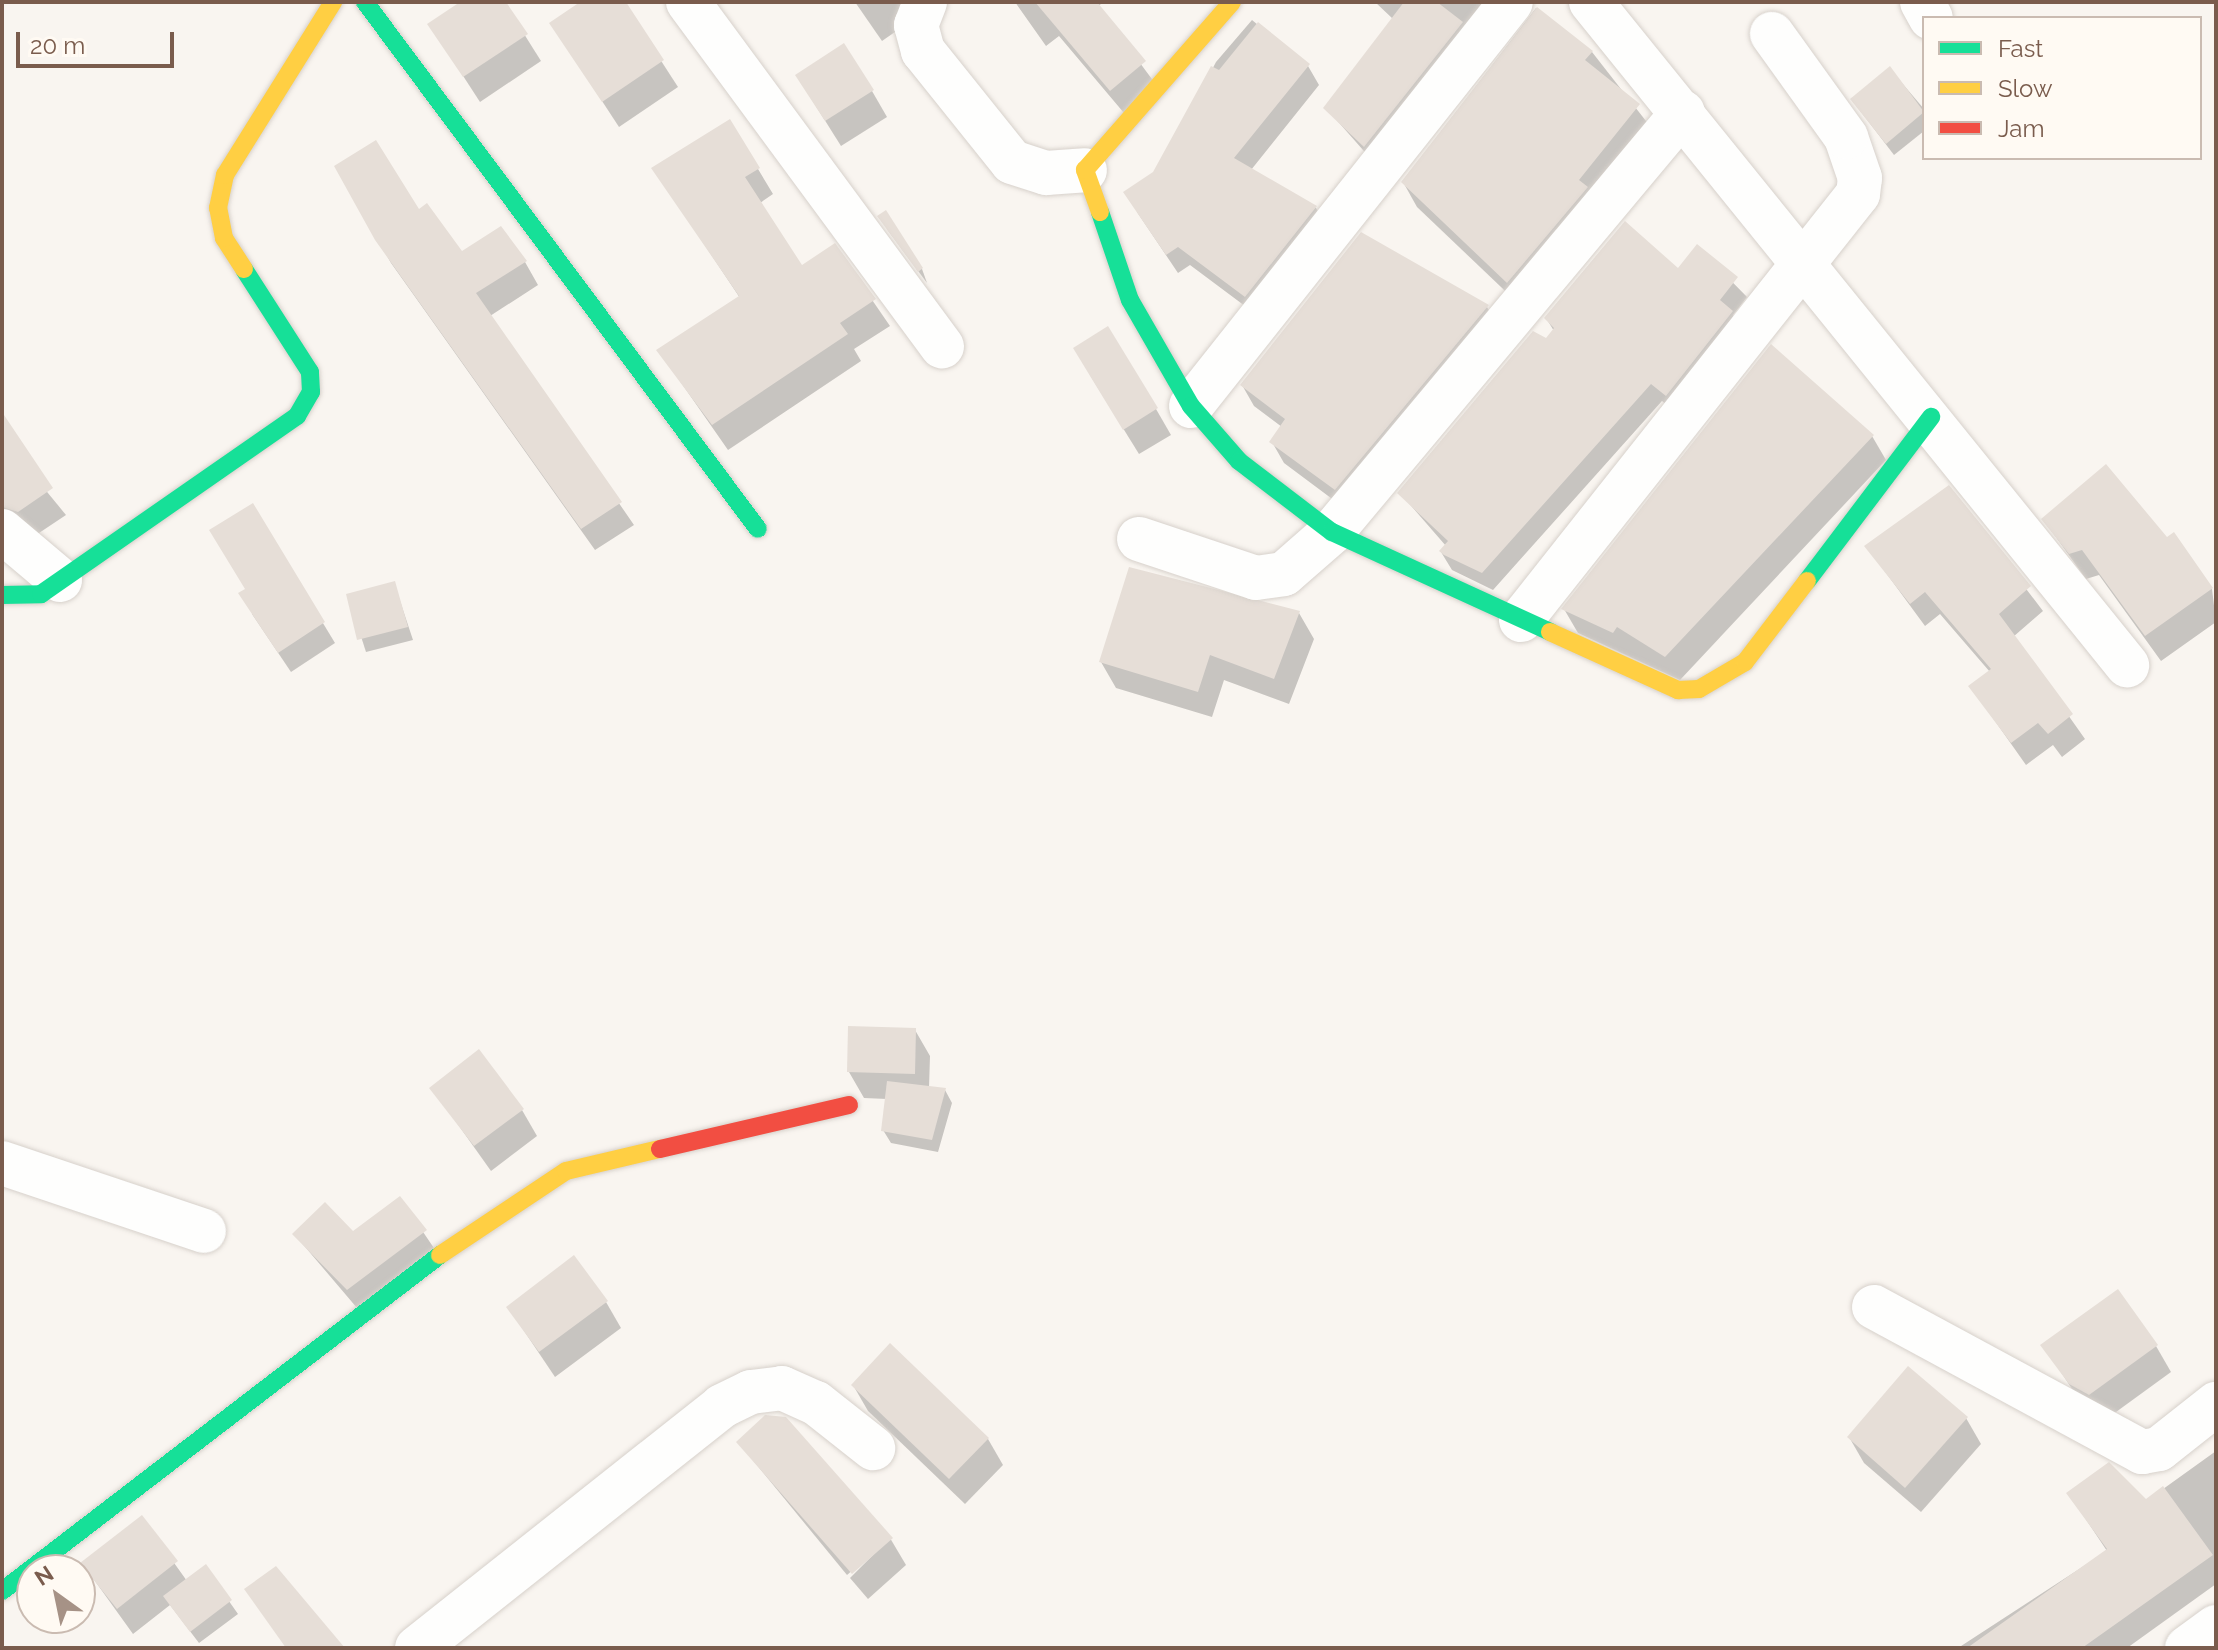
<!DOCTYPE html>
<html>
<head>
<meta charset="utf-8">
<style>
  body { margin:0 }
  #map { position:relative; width:2218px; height:1650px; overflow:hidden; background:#f9f5f0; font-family:Raleway,sans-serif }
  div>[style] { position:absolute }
  .shadow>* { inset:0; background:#0003 }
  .building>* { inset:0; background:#e6ded7 }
  .roads { filter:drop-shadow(0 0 2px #d7d1cb) drop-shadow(0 0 2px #d7d1cb) }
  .street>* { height:44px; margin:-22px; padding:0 22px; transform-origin:22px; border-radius:22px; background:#fefefd }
  .fast>* { height:18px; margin:-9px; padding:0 9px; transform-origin:9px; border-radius:9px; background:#16e098 }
  .slow>* { height:18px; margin:-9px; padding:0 9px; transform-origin:9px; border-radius:9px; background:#ffcf43 }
  .jam>* { height:18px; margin:-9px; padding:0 9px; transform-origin:9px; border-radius:9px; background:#f24e42 }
  span { translate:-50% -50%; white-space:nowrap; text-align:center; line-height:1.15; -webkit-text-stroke:7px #fffaf3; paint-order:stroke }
  .frame { position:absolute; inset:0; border:4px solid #7a5c4d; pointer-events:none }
  .legend { position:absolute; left:1922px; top:16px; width:280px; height:144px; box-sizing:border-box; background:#fffaf3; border:2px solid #cabbb1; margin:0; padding:10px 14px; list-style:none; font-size:24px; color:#7a5c4d }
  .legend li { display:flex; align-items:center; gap:16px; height:40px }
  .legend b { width:40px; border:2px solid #cabbb1 }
  .north { position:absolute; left:16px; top:1554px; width:80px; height:80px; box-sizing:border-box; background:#fffaf3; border:2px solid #cabbb1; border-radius:50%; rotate:327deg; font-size:22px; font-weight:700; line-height:32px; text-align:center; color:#7a5c4d }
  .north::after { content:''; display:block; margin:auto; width:28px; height:36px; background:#a69286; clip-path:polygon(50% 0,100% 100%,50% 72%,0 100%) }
  .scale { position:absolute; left:16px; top:32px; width:158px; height:36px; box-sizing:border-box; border:4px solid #7a5c4d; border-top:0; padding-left:10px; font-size:24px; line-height:28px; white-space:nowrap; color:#7a5c4d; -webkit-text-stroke:6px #fffaf3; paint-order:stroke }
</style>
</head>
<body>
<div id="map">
  <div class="shadow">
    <i style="clip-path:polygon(463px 2px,504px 2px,541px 61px,480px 102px,430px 25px)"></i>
    <i style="clip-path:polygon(583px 2px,623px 2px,678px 87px,619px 127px,551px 23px)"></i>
    <i style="clip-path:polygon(855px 2px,909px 2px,918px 16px,882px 41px)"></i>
    <i style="clip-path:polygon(1015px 2px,1104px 2px,1098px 6px,1157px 86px,1124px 113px,1059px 36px,1046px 46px)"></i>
    <i style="clip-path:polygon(1375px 2px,1514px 2px,1378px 167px,1326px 108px,1393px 19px)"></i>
    <i style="clip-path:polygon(1536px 8px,1592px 52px,1653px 130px,1522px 307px,1417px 207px,1403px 182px)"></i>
    <i style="clip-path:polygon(1252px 20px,1308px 66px,1319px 85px,1251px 170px,1316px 208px,1327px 227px,1257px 315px,1190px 265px,1178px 273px,1137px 212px,1216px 62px)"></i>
    <i style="clip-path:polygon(1890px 69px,1924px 109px,1924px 131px,1894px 155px,1852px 100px)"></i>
    <i style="clip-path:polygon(797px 76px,872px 91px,887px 117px,841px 146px)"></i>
    <i style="clip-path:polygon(337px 167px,419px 211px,462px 254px,525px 262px,538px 285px,490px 316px,634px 525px,595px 550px,391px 263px)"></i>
    <i style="clip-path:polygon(654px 169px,758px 169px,773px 194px,760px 203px,802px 267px,835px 246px,890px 326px,854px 349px,861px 361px,728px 450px,659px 351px,740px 298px)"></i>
    <i style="clip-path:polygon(885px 213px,922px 269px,927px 283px,887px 229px)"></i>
    <i style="clip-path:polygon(1698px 247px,1747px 297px,1733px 315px,1742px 331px,1677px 413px,1662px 401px,1493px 590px,1452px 570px,1441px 552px,1446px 546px,1400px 493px,1546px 341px,1554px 331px,1546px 318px,1678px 271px)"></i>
    <i style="clip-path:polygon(1487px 307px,1499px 328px,1347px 510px,1284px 463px,1272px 442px,1282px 427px,1254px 406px,1242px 385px)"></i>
    <i style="clip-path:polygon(1090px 375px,1156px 409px,1171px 435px,1139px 454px)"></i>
    <i style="clip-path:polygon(1872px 436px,1886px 460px,1680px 680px,1578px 633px,1564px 609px)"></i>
    <i style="clip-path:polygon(2px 437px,66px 515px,33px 537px,20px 533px,2px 506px)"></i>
    <i style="clip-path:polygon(1949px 488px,2043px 611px,2013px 637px,2085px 739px,2062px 757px,2053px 745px,2026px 765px,1971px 687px,1990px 672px,1940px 614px,1925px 626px,1867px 547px)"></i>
    <i style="clip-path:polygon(252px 506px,335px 643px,291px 672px,252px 614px)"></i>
    <i style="clip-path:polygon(2043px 519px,2212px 589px,2216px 622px,2161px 661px,2099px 575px,2086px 579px)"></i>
    <i style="clip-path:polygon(394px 583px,413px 640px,366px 652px,348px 596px)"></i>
    <i style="clip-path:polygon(1299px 613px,1314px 639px,1289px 704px,1224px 680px,1212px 717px,1116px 688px,1101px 662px)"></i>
    <i style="clip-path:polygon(915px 1030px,930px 1056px,929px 1088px,945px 1090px,952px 1103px,938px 1152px,891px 1143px,883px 1130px,887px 1099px,864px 1098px,849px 1072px)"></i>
    <i style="clip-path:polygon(432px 1088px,522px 1110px,537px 1136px,491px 1171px)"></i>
    <i style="clip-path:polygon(400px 1198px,440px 1257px,363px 1315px,295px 1235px,353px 1234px)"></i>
    <i style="clip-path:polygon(606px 1302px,621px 1328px,555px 1377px,508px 1307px)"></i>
    <i style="clip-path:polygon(2043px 1345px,2156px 1346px,2171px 1372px,2105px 1420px,2086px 1410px)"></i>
    <i style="clip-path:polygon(853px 1385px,988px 1439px,1003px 1465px,965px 1504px,868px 1411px)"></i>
    <i style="clip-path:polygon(1966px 1418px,1981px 1444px,1921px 1512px,1864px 1463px,1849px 1437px)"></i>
    <i style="clip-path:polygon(738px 1442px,890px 1538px,847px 1575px)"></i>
    <i style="clip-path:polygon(2216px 1451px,2216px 1584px,2127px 1648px,1958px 1648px,2107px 1551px,2069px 1494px,2145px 1502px)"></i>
    <i style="clip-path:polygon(142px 1518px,187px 1581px,205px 1567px,238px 1614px,199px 1643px,170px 1605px,133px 1634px,82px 1563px)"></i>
    <i style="clip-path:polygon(890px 1538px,906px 1565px,868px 1599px,850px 1578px)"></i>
  </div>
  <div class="building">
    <i style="clip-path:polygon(460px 2px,506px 2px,528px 34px,463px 77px,427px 24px)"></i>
    <i style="clip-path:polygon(580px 2px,626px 2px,664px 60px,602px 102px,549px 23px)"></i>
    <i style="clip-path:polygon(1035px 2px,1097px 2px,1146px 61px,1110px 91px)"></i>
    <i style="clip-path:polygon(1404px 2px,1437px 2px,1463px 22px,1364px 147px,1323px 108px)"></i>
    <i style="clip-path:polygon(1537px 7px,1593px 51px,1585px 60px,1640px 104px,1579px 180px,1588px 187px,1507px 283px,1401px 182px)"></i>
    <i style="clip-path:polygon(1258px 22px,1310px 64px,1234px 158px,1317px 206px,1245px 297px,1178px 247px,1166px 255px,1123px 192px,1153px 172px,1211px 66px,1219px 70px)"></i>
    <i style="clip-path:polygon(844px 43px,874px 90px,825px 121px,795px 75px)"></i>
    <i style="clip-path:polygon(1890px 66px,1924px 112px,1886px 144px,1850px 99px)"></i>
    <i style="clip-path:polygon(730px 119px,760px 168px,745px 177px,802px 265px,835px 243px,876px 299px,840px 323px,848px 334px,712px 425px,656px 350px,739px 296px,651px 168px)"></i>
    <i style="clip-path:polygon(376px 140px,419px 209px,427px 203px,462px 251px,501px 226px,527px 261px,476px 293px,622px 502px,581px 529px,375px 240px,334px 166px)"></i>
    <i style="clip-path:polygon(886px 210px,923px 268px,918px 272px,877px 216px)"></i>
    <i style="clip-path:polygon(1625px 221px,1678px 268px,1697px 244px,1738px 277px,1720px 300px,1733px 311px,1666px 396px,1651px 384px,1482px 573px,1444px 555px,1439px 551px,1448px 541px,1397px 493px,1533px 331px,1546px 338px,1554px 328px,1544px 318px)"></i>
    <i style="clip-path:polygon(1361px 232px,1489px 305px,1335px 490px,1269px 442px,1285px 419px,1240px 385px)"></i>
    <i style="clip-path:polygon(1108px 326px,1158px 408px,1123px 430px,1073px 348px)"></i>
    <i style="clip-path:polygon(1771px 344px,1874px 435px,1665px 657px,1617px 627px,1613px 633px,1561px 609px)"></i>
    <i style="clip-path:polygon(2px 412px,53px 488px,18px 512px,2px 507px)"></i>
    <i style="clip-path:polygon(2106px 464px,2167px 537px,2174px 532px,2213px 588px,2145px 636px,2082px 550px,2069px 554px,2041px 519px)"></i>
    <i style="clip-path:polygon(1949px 485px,2031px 586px,1999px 614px,2073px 714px,2048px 734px,2038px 723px,2011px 743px,1968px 686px,1991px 669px,1925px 592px,1910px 604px,1864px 546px)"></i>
    <i style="clip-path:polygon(253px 503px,325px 622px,278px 653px,238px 593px,245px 589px,209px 530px)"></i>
    <i style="clip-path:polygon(1129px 567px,1300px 611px,1274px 679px,1210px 655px,1198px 692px,1099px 662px)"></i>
    <i style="clip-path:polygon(395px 581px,408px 627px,357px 640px,346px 594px)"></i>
    <i style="clip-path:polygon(848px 1026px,916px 1028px,915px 1074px,847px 1072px)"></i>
    <i style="clip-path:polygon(479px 1049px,524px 1109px,474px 1146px,429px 1088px)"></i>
    <i style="clip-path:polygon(887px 1081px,946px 1088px,932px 1140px,881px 1131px)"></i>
    <i style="clip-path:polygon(400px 1196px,427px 1230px,347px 1290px,292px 1234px,325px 1202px,353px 1231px)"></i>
    <i style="clip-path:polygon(574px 1255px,608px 1301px,539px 1352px,506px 1307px)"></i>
    <i style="clip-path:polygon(2118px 1289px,2158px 1345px,2089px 1395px,2069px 1384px,2040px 1345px)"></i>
    <i style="clip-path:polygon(890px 1343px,989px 1438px,949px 1479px,851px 1385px)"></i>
    <i style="clip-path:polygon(1908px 1366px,1968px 1417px,1905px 1488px,1847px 1437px)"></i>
    <i style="clip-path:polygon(765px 1415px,786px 1417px,893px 1538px,852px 1574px,736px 1442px)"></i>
    <i style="clip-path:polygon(2109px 1462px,2146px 1499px,2163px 1486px,2213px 1555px,2082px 1648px,1967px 1648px,2107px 1549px,2066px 1493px)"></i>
    <i style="clip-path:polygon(142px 1515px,178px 1561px,117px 1609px,80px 1563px)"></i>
    <i style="clip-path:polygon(206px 1564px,232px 1600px,190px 1632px,163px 1596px)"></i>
    <i style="clip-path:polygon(276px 1566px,345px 1648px,286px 1648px,244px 1589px)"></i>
  </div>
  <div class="roads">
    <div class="street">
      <i style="left:688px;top:2px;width:428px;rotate:53.6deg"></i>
      <i style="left:925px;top:2px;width:25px;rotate:111deg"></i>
      <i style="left:916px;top:25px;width:27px;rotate:75deg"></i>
      <i style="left:923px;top:51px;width:142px;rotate:51.3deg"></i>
      <i style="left:1012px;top:162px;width:36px;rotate:18deg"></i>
      <i style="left:1046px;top:173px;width:39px;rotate:-4deg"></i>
      <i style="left:1591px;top:2px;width:853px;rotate:51.05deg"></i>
      <i style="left:1922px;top:2px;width:18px;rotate:61deg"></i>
      <i style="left:1191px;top:406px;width:515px;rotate:-51.62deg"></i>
      <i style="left:2px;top:531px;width:76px;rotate:40.2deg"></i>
      <i style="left:1139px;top:539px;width:123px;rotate:18.4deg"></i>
      <i style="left:1256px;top:578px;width:28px;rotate:-8deg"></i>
      <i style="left:1284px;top:574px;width:64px;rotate:-41.2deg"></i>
      <i style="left:1332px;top:532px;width:547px;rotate:-50.11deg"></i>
      <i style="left:1521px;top:620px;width:543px;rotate:-51.65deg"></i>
      <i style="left:1858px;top:194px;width:16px;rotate:-83deg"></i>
      <i style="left:1860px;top:178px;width:43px;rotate:-108.9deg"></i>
      <i style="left:1846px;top:137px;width:127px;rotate:-125.7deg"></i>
      <i style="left:2px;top:1163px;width:213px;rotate:18.6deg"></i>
      <i style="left:1874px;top:1307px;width:305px;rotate:28.4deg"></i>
      <i style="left:2142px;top:1452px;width:17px;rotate:-10deg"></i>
      <i style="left:2159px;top:1449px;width:73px;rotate:-38.3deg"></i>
      <i style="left:417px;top:1648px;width:389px;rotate:-38.4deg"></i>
      <i style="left:722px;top:1406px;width:32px;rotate:-26deg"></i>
      <i style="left:751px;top:1392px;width:31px;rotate:-7deg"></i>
      <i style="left:782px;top:1388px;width:37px;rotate:24deg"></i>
      <i style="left:816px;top:1403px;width:73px;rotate:38.3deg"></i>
      <i style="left:2187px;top:1648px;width:36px;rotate:-36deg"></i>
    </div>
    <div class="fast">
      <i style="left:365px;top:2px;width:657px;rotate:53.29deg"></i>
      <i style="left:1100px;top:212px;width:93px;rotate:71.2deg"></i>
      <i style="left:1130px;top:300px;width:122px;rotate:60.1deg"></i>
      <i style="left:1191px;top:406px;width:73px;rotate:48.9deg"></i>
      <i style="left:1239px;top:461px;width:117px;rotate:37.4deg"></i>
      <i style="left:1332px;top:532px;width:240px;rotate:24.6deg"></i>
      <i style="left:1807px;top:581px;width:206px;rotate:-52.9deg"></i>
      <i style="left:2px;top:595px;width:39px;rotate:-1deg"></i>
      <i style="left:41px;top:594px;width:312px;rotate:-34.8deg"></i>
      <i style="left:297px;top:416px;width:28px;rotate:-60deg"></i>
      <i style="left:311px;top:392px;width:20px;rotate:-93deg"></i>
      <i style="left:310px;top:372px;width:122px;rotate:-122.7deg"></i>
      <i style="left:2px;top:1591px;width:552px;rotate:-37.49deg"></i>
    </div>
    <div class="slow">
      <i style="left:1100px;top:212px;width:45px;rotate:-109.7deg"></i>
      <i style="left:1085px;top:170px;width:223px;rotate:-48.8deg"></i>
      <i style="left:244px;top:269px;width:37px;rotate:-123deg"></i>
      <i style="left:224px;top:238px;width:31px;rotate:-101deg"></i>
      <i style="left:218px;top:208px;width:34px;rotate:-78deg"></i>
      <i style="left:225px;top:175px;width:204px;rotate:-58deg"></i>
      <i style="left:1550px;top:632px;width:141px;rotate:24.4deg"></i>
      <i style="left:1678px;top:690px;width:21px;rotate:-3deg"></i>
      <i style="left:1699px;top:689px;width:53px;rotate:-30.4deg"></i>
      <i style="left:1745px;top:662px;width:102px;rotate:-52.6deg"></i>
      <i style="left:440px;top:1255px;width:151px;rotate:-33.7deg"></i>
      <i style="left:566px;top:1171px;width:97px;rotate:-13.2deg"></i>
    </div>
    <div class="jam">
      <i style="left:660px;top:1149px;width:194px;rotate:-13.1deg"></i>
    </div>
  </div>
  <div class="frame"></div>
  <ul class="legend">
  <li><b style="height:10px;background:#16e098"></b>Fast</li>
  <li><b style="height:10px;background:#ffcf43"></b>Slow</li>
  <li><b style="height:10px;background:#f24e42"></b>Jam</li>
  </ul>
  <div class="north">N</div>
  <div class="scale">20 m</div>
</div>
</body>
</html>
